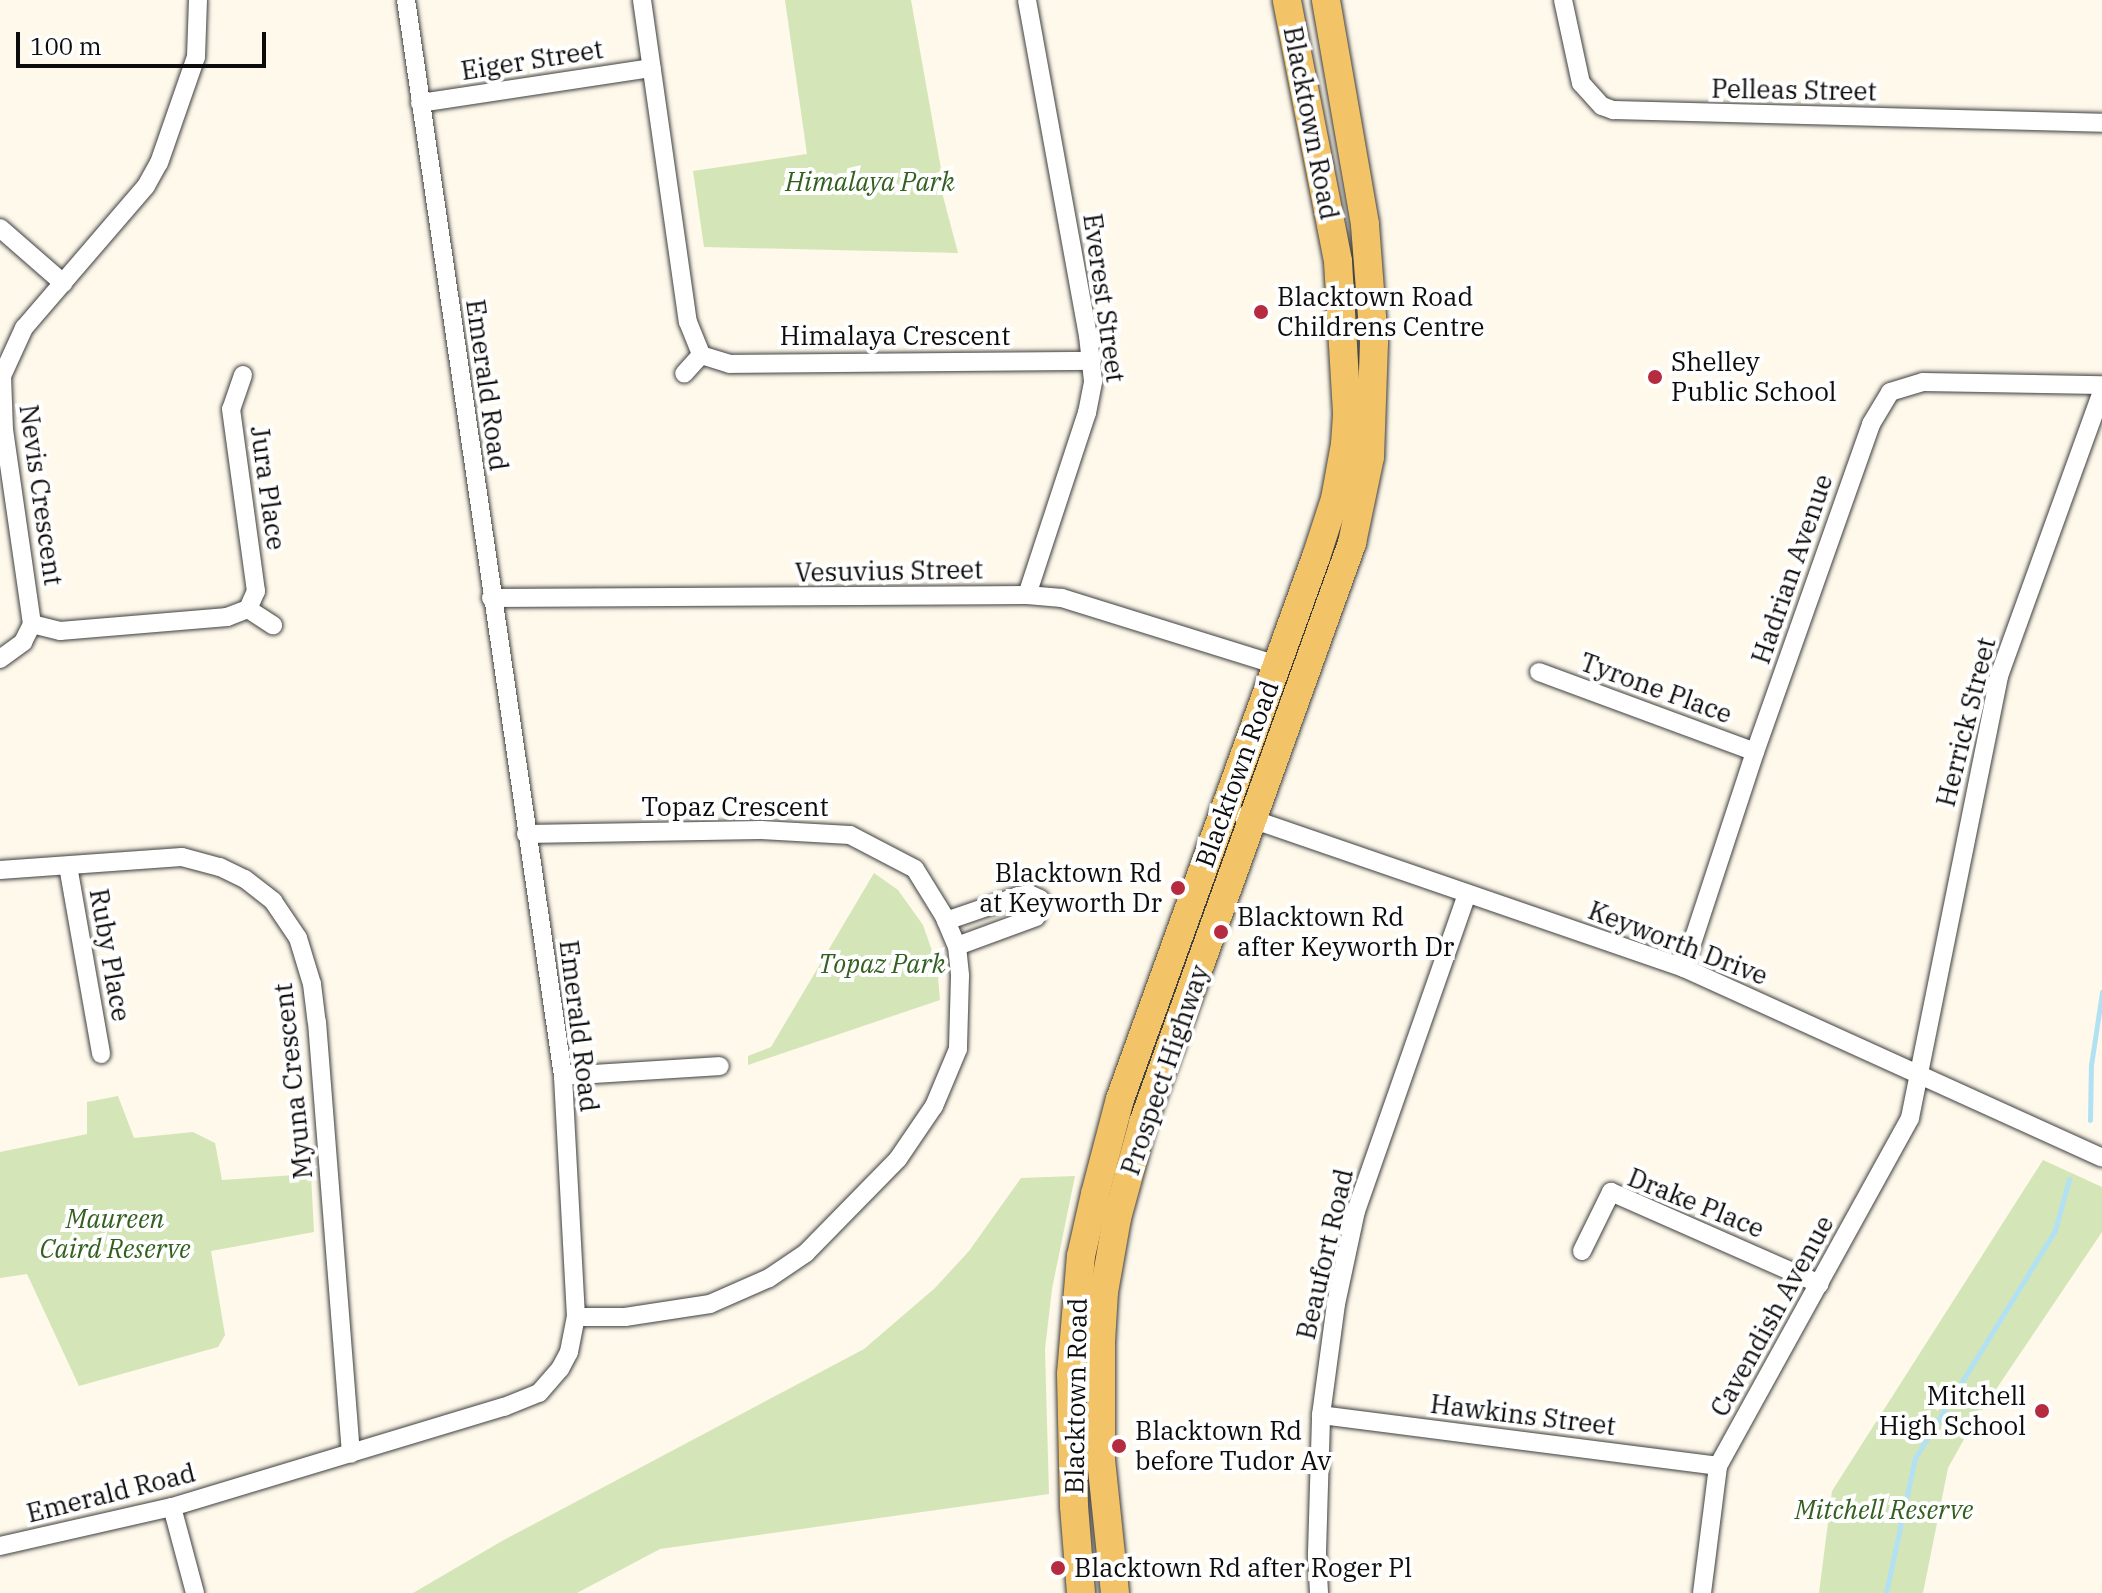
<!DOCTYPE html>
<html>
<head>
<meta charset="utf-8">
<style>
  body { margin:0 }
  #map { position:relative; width:2102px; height:1593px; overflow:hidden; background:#fef9eb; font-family:"IBM Plex Serif",serif }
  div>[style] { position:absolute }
  .green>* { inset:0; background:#d4e6b7 }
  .stream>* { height:5px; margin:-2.5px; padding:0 2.5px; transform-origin:2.5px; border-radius:2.5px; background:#b2e1f3 }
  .roads { filter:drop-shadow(0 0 2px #3f3f3f) drop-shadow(0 0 2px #3f3f3f) }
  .street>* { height:18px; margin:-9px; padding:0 9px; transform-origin:9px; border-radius:9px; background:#fff }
  .primary>* { height:28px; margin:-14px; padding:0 14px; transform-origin:14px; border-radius:14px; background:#f2c367 }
  .dots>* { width:22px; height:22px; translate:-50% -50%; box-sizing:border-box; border:4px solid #fff; border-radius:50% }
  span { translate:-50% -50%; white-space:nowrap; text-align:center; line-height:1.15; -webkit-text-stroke:8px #fff; paint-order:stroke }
  .street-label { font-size:26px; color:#0c0c0c }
  .park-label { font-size:26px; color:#336020; font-style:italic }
  .poi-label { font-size:26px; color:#0c0c0c }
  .left { translate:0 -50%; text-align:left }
  .right { translate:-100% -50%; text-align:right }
  .scale { position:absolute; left:16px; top:32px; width:250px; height:36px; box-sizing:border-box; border:4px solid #0c0c0c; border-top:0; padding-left:10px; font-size:24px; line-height:28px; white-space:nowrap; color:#0c0c0c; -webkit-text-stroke:6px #fff; paint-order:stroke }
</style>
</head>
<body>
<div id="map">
  <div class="green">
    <i style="clip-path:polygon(785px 0,911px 0,943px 180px,939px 181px,958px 253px,704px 247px,693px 171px,807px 154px)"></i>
    <i style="clip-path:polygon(874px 873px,898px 890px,923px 925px,937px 965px,940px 1000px,748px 1065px,748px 1056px,771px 1047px)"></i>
    <i style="clip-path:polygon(118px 1096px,134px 1138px,193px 1132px,215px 1143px,222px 1180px,311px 1174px,314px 1232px,211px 1251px,225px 1335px,218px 1347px,79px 1386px,27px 1274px,0 1278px,0 1152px,87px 1134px,87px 1102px)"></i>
    <i style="clip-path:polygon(2043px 1160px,2102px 1187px,2102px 1232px,1972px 1425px,1948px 1468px,1923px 1593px,1819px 1593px,1832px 1491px)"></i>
    <i style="clip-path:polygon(1075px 1176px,1052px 1289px,1045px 1349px,1049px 1494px,660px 1549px,577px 1593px,413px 1593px,502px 1541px,864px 1349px,935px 1288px,969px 1251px,1021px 1178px)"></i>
  </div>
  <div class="stream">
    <i style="left:2090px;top:1120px;width:55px;rotate:-89deg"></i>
    <i style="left:2091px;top:1065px;width:74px;rotate:-81.4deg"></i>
    <i style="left:1886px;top:1593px;width:138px;rotate:-77.9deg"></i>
    <i style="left:1915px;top:1458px;width:268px;rotate:-58.4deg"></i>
    <i style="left:2055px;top:1230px;width:53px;rotate:-74.6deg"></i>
  </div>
  <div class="roads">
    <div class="street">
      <i style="left:642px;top:0;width:325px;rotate:81.9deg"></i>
      <i style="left:688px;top:322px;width:35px;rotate:68deg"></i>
      <i style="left:701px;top:355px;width:25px;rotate:132deg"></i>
      <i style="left:1563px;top:0;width:85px;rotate:77.8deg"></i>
      <i style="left:1581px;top:83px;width:31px;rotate:48deg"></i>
      <i style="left:1602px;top:106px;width:12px;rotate:20deg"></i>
      <i style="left:1613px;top:110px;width:489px;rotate:1.5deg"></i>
      <i style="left:420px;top:103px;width:234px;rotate:-8.6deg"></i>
      <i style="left:0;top:228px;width:84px;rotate:41.1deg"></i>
      <i style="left:701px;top:355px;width:30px;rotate:17deg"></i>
      <i style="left:730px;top:364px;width:362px;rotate:-0.5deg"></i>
      <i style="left:243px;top:375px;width:36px;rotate:109deg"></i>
      <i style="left:231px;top:409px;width:184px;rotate:82.2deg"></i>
      <i style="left:256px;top:591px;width:20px;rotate:114deg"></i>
      <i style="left:1027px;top:595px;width:192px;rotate:-71.8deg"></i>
      <i style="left:1087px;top:413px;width:33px;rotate:-79deg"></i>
      <i style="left:1093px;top:381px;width:45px;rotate:-96.3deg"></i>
      <i style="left:1088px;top:336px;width:341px;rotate:-100.3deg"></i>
      <i style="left:491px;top:598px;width:536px;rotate:-0.32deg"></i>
      <i style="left:1027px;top:595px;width:35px;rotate:5deg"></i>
      <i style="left:1062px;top:598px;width:225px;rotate:17.3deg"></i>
      <i style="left:32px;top:624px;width:29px;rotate:14deg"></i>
      <i style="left:60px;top:631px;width:168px;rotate:-4.8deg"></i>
      <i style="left:227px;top:617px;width:22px;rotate:-21deg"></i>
      <i style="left:248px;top:609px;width:30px;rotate:33deg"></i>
      <i style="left:0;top:659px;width:29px;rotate:-36deg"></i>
      <i style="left:23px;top:642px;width:20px;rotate:-63deg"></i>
      <i style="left:32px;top:624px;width:196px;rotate:-98.2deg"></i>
      <i style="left:4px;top:430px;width:54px;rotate:-92.1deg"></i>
      <i style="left:2px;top:376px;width:53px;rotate:-65.4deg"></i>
      <i style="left:24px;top:328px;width:187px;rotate:-49.3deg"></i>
      <i style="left:146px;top:186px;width:26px;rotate:-61deg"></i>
      <i style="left:159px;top:163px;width:112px;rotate:-70.8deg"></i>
      <i style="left:196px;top:57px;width:57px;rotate:-88deg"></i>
      <i style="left:1539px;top:672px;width:230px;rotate:20.3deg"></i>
      <i style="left:1243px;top:816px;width:466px;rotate:19deg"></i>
      <i style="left:1684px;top:968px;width:459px;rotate:24.4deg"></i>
      <i style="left:526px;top:834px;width:235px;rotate:-1deg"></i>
      <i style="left:761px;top:830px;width:89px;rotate:3.2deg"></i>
      <i style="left:850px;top:835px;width:73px;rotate:27.6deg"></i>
      <i style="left:915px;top:869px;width:55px;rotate:58.3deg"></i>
      <i style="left:944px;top:916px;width:33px;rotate:67deg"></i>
      <i style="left:957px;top:946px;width:30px;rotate:84deg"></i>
      <i style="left:960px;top:976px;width:73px;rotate:91.6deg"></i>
      <i style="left:958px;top:1049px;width:62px;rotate:112.8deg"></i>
      <i style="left:934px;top:1106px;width:64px;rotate:124.2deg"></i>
      <i style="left:898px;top:1159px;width:132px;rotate:134.4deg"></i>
      <i style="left:806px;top:1253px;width:45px;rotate:146deg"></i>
      <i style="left:769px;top:1278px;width:64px;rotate:156.2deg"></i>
      <i style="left:710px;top:1304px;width:86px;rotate:171.3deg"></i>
      <i style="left:625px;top:1317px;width:49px;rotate:180deg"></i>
      <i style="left:68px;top:866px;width:191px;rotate:80deg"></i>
      <i style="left:0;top:870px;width:182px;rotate:-4.1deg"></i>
      <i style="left:182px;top:857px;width:39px;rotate:15deg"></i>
      <i style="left:220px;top:867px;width:28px;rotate:26deg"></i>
      <i style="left:245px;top:879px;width:36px;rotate:38deg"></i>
      <i style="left:273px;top:901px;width:45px;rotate:56deg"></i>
      <i style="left:298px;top:938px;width:48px;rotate:73.1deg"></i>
      <i style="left:312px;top:984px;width:38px;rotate:83deg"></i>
      <i style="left:317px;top:1022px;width:433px;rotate:85.5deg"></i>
      <i style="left:946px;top:921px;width:76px;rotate:-19.1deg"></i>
      <i style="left:1018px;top:896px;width:11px;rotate:-10deg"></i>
      <i style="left:1029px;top:894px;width:12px;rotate:24deg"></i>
      <i style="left:1040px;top:899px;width:18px;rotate:103deg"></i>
      <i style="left:1036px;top:917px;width:84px;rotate:159.8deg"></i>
      <i style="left:1684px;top:968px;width:227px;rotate:-71.8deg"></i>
      <i style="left:1755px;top:752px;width:348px;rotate:-70.5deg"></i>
      <i style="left:1871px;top:424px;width:37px;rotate:-59deg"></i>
      <i style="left:1890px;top:392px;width:34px;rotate:-17deg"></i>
      <i style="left:1923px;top:382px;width:179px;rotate:1deg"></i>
      <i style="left:563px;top:1076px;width:157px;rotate:-3.6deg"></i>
      <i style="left:1582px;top:1251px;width:66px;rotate:-63.8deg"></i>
      <i style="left:1611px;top:1192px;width:228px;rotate:23.8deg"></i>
      <i style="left:1321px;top:1415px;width:400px;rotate:7.3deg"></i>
      <i style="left:172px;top:1507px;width:89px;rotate:75deg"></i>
      <i style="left:0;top:1546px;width:176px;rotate:-12.8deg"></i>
      <i style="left:172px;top:1507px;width:347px;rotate:-16.8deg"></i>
      <i style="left:504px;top:1407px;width:38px;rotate:-22deg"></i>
      <i style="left:539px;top:1393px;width:32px;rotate:-49deg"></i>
      <i style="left:560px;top:1369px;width:19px;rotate:-62deg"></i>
      <i style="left:569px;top:1352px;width:36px;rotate:-79deg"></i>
      <i style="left:576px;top:1317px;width:241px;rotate:-93.1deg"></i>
      <i style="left:563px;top:1076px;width:1087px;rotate:-98.3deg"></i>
      <i style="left:1319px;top:1593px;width:40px;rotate:-92.9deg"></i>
      <i style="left:1317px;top:1553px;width:138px;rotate:-88.3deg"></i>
      <i style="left:1321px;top:1415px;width:112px;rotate:-82.3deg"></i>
      <i style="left:1336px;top:1304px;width:95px;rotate:-77.9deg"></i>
      <i style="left:1356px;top:1211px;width:336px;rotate:-70.7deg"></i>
      <i style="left:1702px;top:1593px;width:128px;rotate:-82.8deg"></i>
      <i style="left:1718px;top:1466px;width:397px;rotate:-61.1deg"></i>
      <i style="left:1910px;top:1118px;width:451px;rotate:-78.6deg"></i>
      <i style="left:1999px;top:676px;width:303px;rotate:-70.1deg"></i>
    </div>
    <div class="primary">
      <i style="left:1081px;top:1593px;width:87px;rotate:-94.6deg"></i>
      <i style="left:1074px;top:1506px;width:132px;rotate:-91.3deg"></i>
      <i style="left:1071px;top:1374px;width:118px;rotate:-85.2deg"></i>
      <i style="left:1081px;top:1256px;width:64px;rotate:-77.3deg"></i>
      <i style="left:1095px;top:1194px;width:98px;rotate:-75.3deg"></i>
      <i style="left:1120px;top:1099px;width:576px;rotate:-70.12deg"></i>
      <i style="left:1316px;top:557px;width:61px;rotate:-71.9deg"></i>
      <i style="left:1335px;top:499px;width:56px;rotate:-79.7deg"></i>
      <i style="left:1345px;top:444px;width:31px;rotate:-86deg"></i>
      <i style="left:1347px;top:413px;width:152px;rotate:-93.4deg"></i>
      <i style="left:1338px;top:261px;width:266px;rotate:-101.1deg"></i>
      <i style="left:1115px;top:1593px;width:134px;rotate:-96deg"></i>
      <i style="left:1101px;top:1460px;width:118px;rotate:-90deg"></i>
      <i style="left:1101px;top:1342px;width:50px;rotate:-86.6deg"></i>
      <i style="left:1104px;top:1292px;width:75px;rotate:-80deg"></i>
      <i style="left:1117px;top:1218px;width:98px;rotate:-74.7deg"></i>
      <i style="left:1143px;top:1123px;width:617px;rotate:-70.18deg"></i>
      <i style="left:1352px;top:543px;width:88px;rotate:-78.2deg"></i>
      <i style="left:1370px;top:457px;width:115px;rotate:-88deg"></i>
      <i style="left:1374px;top:342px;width:118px;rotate:-94.4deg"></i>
      <i style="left:1365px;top:224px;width:227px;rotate:-99.9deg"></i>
    </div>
  </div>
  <div class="dots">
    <i style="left:1261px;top:312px;background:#b52b3f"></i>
    <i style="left:1655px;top:377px;background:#b52b3f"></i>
    <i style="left:1178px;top:888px;background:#b52b3f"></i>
    <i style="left:1221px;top:932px;background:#b52b3f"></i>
    <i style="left:2042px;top:1411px;background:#b52b3f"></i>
    <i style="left:1119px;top:1446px;background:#b52b3f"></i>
    <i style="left:1058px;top:1568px;background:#b52b3f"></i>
  </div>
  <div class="street-label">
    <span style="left:532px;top:60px;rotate:-9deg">Eiger Street</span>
    <span style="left:1794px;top:90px;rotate:1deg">Pelleas Street</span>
    <span style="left:1311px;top:123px;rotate:79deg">Blacktown Road</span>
    <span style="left:1104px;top:298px;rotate:82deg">Everest Street</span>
    <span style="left:895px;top:336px">Himalaya Crescent</span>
    <span style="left:487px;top:385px;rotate:82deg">Emerald Road</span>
    <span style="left:268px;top:488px;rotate:82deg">Jura Place</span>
    <span style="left:41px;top:495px;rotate:82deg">Nevis Crescent</span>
    <span style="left:1792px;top:569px;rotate:-71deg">Hadrian Avenue</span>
    <span style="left:889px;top:571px;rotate:-1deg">Vesuvius Street</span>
    <span style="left:1656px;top:688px;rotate:20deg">Tyrone Place</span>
    <span style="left:1966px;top:722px;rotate:-76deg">Herrick Street</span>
    <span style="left:1237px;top:774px;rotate:-70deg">Blacktown Road</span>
    <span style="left:735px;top:807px">Topaz Crescent</span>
    <span style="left:1678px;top:943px;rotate:21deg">Keyworth Drive</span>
    <span style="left:110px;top:955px;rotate:80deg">Ruby Place</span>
    <span style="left:579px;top:1026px;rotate:83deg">Emerald Road</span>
    <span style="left:1165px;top:1070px;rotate:-71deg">Prospect Highway</span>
    <span style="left:293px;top:1081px;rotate:-96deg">Myuna Crescent</span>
    <span style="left:1696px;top:1203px;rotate:22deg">Drake Place</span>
    <span style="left:1325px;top:1254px;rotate:-77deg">Beaufort Road</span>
    <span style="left:1772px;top:1316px;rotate:-61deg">Cavendish Avenue</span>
    <span style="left:1076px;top:1396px;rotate:-89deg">Blacktown Road</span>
    <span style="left:1523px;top:1415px;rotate:7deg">Hawkins Street</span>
    <span style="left:111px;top:1493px;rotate:-14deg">Emerald Road</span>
  </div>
  <div class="park-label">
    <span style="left:870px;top:182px">Himalaya Park</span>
    <span style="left:882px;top:964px">Topaz Park</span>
    <span style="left:115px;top:1234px">Maureen<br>Caird Reserve</span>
    <span style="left:1884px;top:1510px">Mitchell Reserve</span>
  </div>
  <div class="poi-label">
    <span class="left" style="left:1277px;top:312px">Blacktown Road<br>Childrens Centre</span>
    <span class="left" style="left:1671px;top:377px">Shelley<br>Public School</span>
    <span class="right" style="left:1162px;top:888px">Blacktown Rd<br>at Keyworth Dr</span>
    <span class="left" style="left:1237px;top:932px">Blacktown Rd<br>after Keyworth Dr</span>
    <span class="right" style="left:2026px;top:1411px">Mitchell<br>High School</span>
    <span class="left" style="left:1135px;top:1446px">Blacktown Rd<br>before Tudor Av</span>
    <span class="left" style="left:1074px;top:1568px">Blacktown Rd after Roger Pl</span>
  </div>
  <div class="scale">100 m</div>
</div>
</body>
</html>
